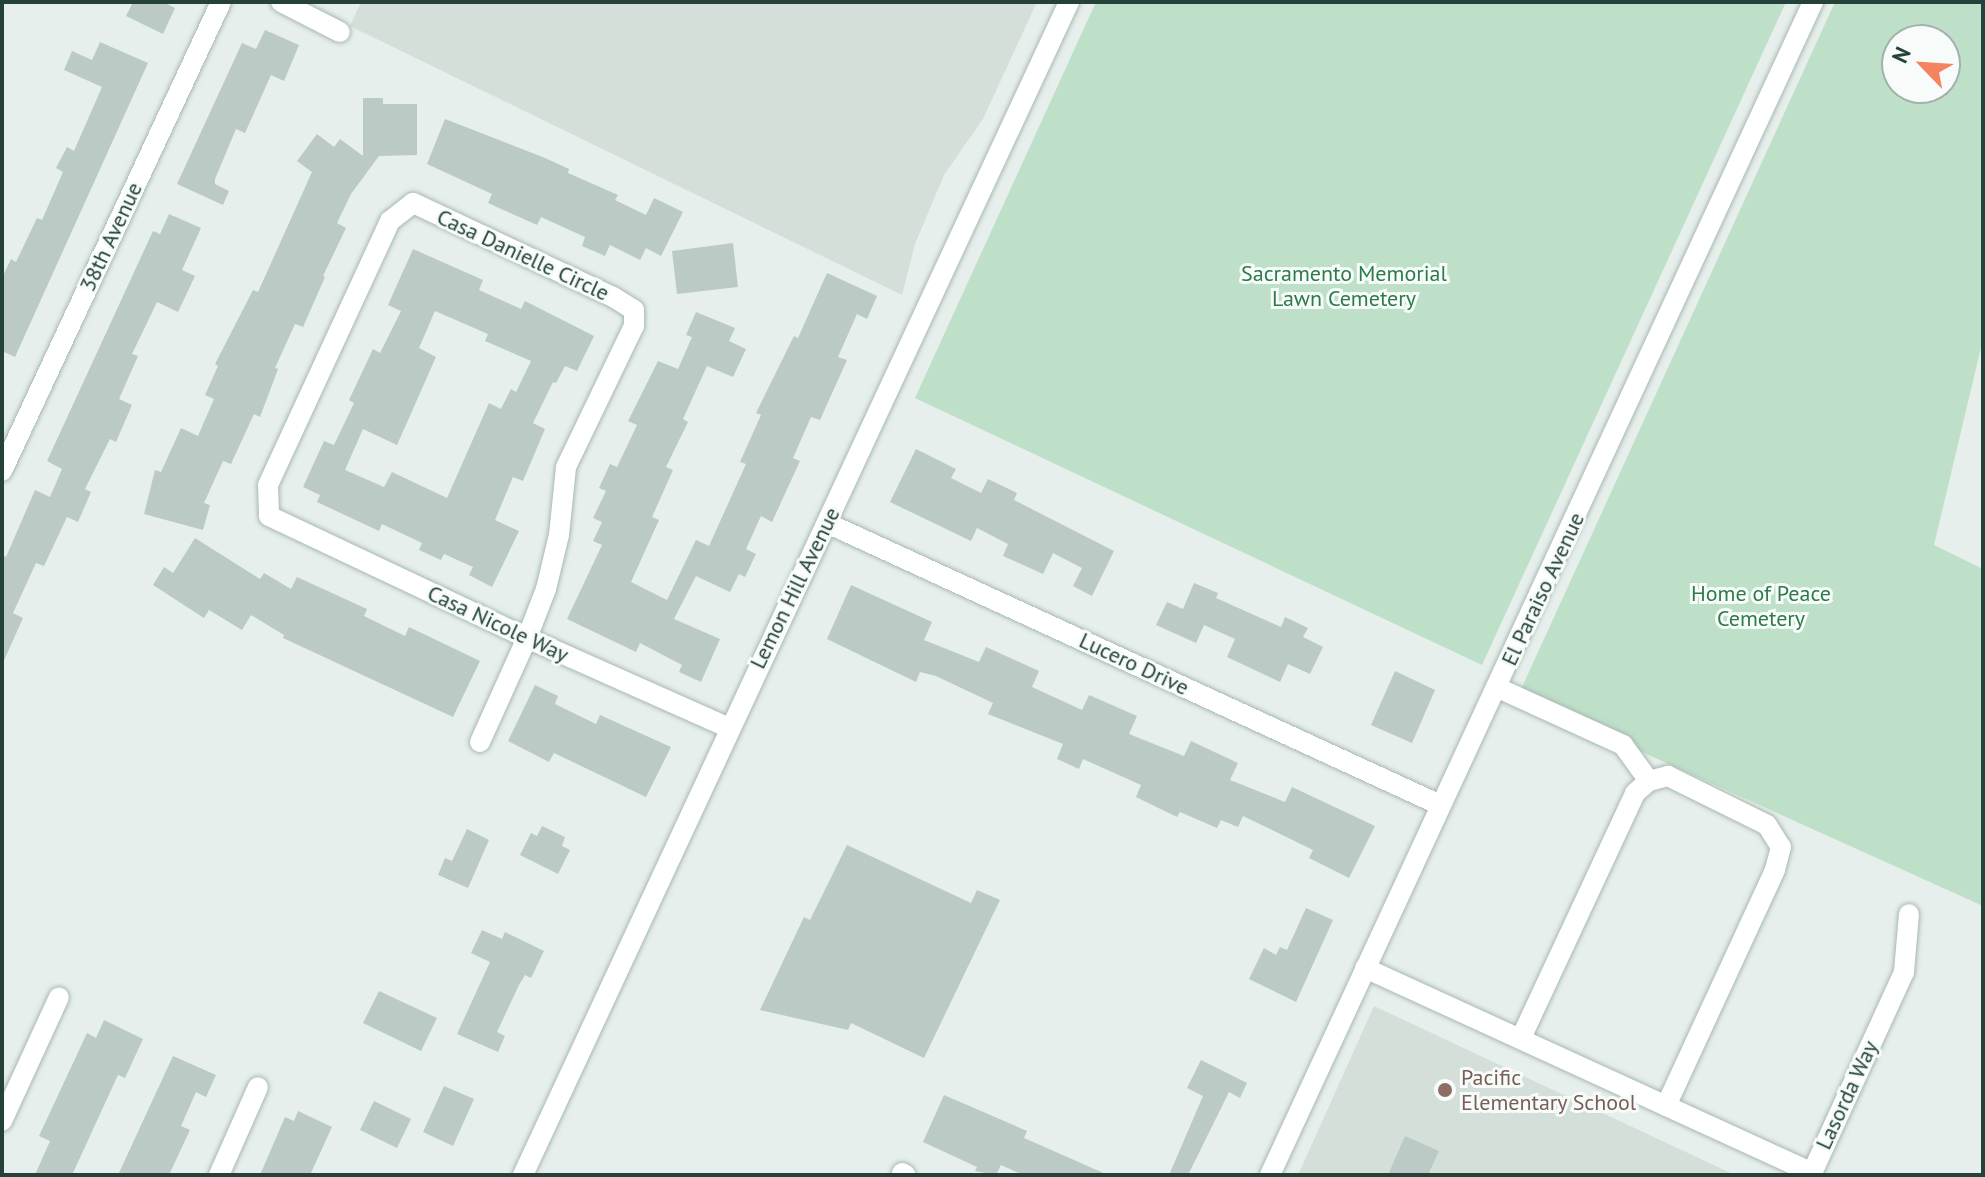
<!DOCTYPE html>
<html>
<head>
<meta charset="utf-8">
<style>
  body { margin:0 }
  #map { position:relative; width:1985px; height:1177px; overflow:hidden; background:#e6efeb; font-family:"PT Sans",sans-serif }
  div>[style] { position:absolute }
  .built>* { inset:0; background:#d4dfda }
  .green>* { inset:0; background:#bfe0c8 }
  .building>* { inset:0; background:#bbcac4 }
  .roads { filter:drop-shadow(0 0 2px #a8b8b2) drop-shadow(0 0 2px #a8b8b2) }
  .minor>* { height:20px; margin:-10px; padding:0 10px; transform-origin:10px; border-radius:10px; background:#fff }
  .dots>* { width:22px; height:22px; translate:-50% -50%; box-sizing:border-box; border:4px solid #f7fbf9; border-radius:50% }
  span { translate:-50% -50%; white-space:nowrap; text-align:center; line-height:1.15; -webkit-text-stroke:6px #f7fbf9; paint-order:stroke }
  .street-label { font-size:22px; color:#24423a }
  .park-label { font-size:22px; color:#2d7a4b }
  .education-label { font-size:22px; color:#785e54 }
  .left { translate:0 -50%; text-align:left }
  .frame { position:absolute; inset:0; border:4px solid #24423a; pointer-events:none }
  .north { position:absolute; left:1881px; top:24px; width:80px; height:80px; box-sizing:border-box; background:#f7fbf9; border:2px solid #a3b1ad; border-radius:50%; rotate:295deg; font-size:22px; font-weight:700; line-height:32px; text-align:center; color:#24423a }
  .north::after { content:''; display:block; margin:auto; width:28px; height:36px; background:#f4845f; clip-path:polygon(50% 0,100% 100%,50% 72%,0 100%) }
</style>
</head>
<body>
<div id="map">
  <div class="built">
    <i style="clip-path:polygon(361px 2px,1037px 2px,983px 119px,944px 175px,915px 244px,902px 295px,350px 26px)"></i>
    <i style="clip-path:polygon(1374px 1006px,1735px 1175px,1298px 1175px)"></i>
  </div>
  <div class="green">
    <i style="clip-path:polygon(1096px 2px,1786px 2px,1482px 665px,915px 398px)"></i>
    <i style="clip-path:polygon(evenodd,1835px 2px,1983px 2px,1983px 339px,1934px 545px,1983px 569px,1983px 906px,1518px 696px,1835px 2px,1897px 40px,1945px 40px,1945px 88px,1897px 88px,1897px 40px)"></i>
  </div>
  <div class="building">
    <i style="clip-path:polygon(133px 2px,163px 2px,175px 8px,163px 34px,126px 16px)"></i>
    <i style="clip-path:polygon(265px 30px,299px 45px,284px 81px,271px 75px,245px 133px,236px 129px,215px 179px,215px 184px,229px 191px,223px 205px,177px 184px,242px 43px,256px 49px)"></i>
    <i style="clip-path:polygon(100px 42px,148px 63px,15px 357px,2px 351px,2px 278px,11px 259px,16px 262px,37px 218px,42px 220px,63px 172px,56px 168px,67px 147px,74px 151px,102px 87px,64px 70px,72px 51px,92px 60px)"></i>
    <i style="clip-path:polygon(363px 98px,383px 98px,383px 104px,417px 104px,417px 155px,379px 156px,351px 194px,337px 223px,346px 228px,323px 276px,325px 277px,303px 327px,295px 324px,275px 368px,278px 369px,260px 417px,254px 414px,231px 464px,223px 461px,204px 503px,210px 505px,203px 530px,144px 514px,155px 470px,161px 472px,181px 428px,198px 436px,214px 399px,205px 395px,218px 366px,215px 364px,253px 290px,258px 292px,312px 172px,297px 161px,317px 134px,334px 147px,340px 139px,363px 156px)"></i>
    <i style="clip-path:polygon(445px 119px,545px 158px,569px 169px,568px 173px,618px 195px,615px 200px,646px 215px,654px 198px,683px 212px,661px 256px,646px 248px,640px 260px,610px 245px,605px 256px,582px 246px,585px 237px,541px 217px,537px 225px,488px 203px,492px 194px,427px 164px)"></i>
    <i style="clip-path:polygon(169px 214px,201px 228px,182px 270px,195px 276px,178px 312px,157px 302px,132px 354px,138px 356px,119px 399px,132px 405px,116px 442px,110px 439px,85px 489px,91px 492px,78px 522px,67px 517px,44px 566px,36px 563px,13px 613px,23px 618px,2px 665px,2px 555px,6px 557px,35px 490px,50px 497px,62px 469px,47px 461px,153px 231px,160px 234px)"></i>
    <i style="clip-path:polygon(733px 243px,738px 287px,677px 294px,672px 251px)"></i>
    <i style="clip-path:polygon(evenodd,413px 249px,483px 280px,479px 290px,521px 309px,525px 301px,594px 336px,577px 371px,565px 366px,556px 383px,553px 382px,533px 423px,545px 429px,523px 481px,513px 477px,495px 520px,519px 531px,492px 587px,469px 575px,473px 567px,444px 554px,441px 560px,419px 550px,422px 543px,382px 524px,379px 531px,317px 502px,320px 495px,303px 487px,324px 441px,334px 445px,354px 403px,349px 400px,373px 349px,380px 353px,401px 311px,388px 305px,413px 249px,435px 311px,488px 334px,485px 341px,531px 361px,516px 392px,511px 389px,501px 409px,489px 403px,447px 498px,392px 472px,384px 487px,345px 470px,363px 429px,397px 445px,436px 357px,419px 348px,435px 311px)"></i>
    <i style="clip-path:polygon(827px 273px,877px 296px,867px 319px,857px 314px,838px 357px,847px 360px,820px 420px,811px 417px,793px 458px,800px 461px,772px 522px,761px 516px,746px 549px,756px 554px,745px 577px,739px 574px,730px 592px,696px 576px,674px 619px,720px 639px,701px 682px,679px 672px,682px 665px,640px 643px,636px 652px,567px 619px,602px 545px,593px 541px,602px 522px,593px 518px,606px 491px,599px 488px,610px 464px,617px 467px,637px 425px,628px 421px,658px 361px,678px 369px,692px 337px,686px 335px,696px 312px,735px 328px,729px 341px,746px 349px,733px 377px,707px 366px,683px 419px,688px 422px,666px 467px,673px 470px,652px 517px,659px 520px,631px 582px,667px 600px,696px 540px,709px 546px,746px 464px,740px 462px,761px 415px,756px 413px,794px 336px,798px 338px)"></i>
    <i style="clip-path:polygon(916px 449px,956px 469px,951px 478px,981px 493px,988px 479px,1017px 493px,1014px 500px,1114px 551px,1092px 596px,1073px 586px,1082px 568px,1053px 553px,1043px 574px,1003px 556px,1008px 544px,977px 528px,971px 541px,890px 502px)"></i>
    <i style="clip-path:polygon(195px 538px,260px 579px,264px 573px,291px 589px,297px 577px,367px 609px,364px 616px,405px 636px,409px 627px,480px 661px,453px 717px,283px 638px,284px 635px,251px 615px,242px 630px,209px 610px,204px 618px,153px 585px,164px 567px,173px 573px)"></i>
    <i style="clip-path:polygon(1194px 583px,1218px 593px,1216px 598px,1281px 627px,1285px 617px,1308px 628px,1303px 637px,1323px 647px,1310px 674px,1288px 664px,1280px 682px,1227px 657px,1235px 639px,1204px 625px,1196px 643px,1156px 625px,1167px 602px,1183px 609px)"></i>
    <i style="clip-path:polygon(851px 585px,932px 622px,924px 640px,979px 662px,986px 647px,1039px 671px,1032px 687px,1082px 710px,1089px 695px,1137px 716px,1129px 734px,1184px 756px,1191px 741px,1238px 763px,1230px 780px,1285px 802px,1292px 787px,1375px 826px,1349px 878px,1309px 858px,1313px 850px,1243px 816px,1238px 827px,1221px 820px,1217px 828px,1180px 812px,1177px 817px,1136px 797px,1141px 785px,1083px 759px,1079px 769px,1057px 759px,1063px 744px,988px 714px,993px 703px,936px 676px,920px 672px,916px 682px,827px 639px)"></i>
    <i style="clip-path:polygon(1395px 671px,1435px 690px,1412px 743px,1371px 725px)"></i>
    <i style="clip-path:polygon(535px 685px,558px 696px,555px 704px,596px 724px,600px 715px,671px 747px,646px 797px,554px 753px,549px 762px,508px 741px)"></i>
    <i style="clip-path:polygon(542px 826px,565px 837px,562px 846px,570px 850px,558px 874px,520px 855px,531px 833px,537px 836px)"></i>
    <i style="clip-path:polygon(467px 829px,489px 840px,468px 888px,438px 875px,445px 858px,452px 861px)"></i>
    <i style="clip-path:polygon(847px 845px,971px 903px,977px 890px,1000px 900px,924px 1058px,851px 1023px,848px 1030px,760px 1010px,804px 917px,810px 920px)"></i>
    <i style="clip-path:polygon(1306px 908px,1333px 920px,1296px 1002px,1249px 979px,1264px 948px,1276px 955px,1280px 947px,1287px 950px)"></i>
    <i style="clip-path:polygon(482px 930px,502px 939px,505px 932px,544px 951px,531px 978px,525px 975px,519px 985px,497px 1032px,505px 1036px,498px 1052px,457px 1034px,490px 962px,471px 953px)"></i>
    <i style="clip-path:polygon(379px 991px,437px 1018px,421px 1051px,363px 1023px)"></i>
    <i style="clip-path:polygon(104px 1020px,143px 1039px,125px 1078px,118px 1075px,72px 1175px,35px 1175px,50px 1141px,39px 1136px,87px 1033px,96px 1038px)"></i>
    <i style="clip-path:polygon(173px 1056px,216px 1075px,206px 1097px,196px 1092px,181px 1126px,190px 1130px,169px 1175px,118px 1175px)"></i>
    <i style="clip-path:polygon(1201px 1060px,1247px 1083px,1240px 1098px,1229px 1092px,1188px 1175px,1169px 1175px,1203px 1096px,1187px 1088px)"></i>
    <i style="clip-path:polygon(444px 1086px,474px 1099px,453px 1146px,423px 1132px)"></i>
    <i style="clip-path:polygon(944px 1095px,1027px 1131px,1024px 1138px,1108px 1175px,1023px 1175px,1001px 1165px,996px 1175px,975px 1171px,977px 1167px,923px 1142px)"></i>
    <i style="clip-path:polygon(374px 1101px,411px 1119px,397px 1148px,360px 1130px)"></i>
    <i style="clip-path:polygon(298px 1111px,332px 1127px,310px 1175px,260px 1175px,285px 1117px,294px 1121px)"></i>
    <i style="clip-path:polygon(1405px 1136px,1439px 1151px,1428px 1175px,1388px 1175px)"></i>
  </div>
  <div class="roads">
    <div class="minor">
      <i style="left:281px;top:2px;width:66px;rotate:27deg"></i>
      <i style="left:2px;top:471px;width:518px;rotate:-64.97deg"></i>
      <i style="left:827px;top:523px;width:675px;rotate:24.7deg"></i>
      <i style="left:1496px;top:687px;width:140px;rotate:24.5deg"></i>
      <i style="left:1623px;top:745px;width:44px;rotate:54.2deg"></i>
      <i style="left:480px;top:742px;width:114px;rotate:-65.7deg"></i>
      <i style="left:527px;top:638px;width:53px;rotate:-68.8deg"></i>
      <i style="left:546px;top:589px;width:56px;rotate:-76.5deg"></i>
      <i style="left:559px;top:535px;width:68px;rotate:-84.1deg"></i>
      <i style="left:566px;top:467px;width:157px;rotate:-64.3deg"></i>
      <i style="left:634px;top:326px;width:16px;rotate:-90deg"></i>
      <i style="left:634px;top:310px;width:25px;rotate:-148deg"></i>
      <i style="left:613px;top:297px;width:221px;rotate:-154.8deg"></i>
      <i style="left:413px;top:203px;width:29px;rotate:142deg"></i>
      <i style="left:390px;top:221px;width:291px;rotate:114.8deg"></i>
      <i style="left:268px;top:485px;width:31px;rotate:88deg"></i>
      <i style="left:269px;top:516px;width:285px;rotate:25.3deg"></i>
      <i style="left:527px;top:638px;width:221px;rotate:24deg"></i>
      <i style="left:1365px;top:968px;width:492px;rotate:24.6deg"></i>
      <i style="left:1812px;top:1173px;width:221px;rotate:-65.4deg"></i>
      <i style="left:1904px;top:972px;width:58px;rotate:-85.1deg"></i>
      <i style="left:1521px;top:1038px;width:270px;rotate:-65deg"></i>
      <i style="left:1635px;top:793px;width:18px;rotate:-41deg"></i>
      <i style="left:1649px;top:781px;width:20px;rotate:-15deg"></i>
      <i style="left:1668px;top:776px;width:110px;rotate:26.3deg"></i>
      <i style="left:1767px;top:825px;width:26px;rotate:58deg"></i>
      <i style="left:1781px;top:847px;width:24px;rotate:105deg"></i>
      <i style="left:1775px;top:870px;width:260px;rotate:114.8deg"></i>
      <i style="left:2px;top:1121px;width:136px;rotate:-65.3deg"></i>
      <i style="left:902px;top:1173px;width:4px;rotate:27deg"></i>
      <i style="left:219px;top:1175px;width:96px;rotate:-66.1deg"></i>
      <i style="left:523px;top:1175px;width:1294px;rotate:-65.04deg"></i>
      <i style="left:1270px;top:1175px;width:1293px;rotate:-65.16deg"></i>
    </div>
  </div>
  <div class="dots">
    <i style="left:1445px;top:1090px;background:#8d6e63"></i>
  </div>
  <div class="street-label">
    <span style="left:111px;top:237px;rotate:-65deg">38th Avenue</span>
    <span style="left:523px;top:255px;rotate:25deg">Casa Danielle Circle</span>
    <span style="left:795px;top:588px;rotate:-64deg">Lemon Hill Avenue</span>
    <span style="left:1543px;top:589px;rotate:-65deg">El Paraiso Avenue</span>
    <span style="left:498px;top:624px;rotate:25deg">Casa Nicole Way</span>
    <span style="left:1134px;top:664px;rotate:25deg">Lucero Drive</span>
    <span style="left:1847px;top:1095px;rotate:-65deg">Lasorda Way</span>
  </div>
  <div class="park-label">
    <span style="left:1344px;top:286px">Sacramento Memorial<br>Lawn Cemetery</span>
    <span style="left:1761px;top:606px">Home of Peace<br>Cemetery</span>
  </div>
  <div class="education-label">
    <span class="left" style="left:1461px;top:1090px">Pacific<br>Elementary School</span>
  </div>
  <div class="frame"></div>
  <div class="north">N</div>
</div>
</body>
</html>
